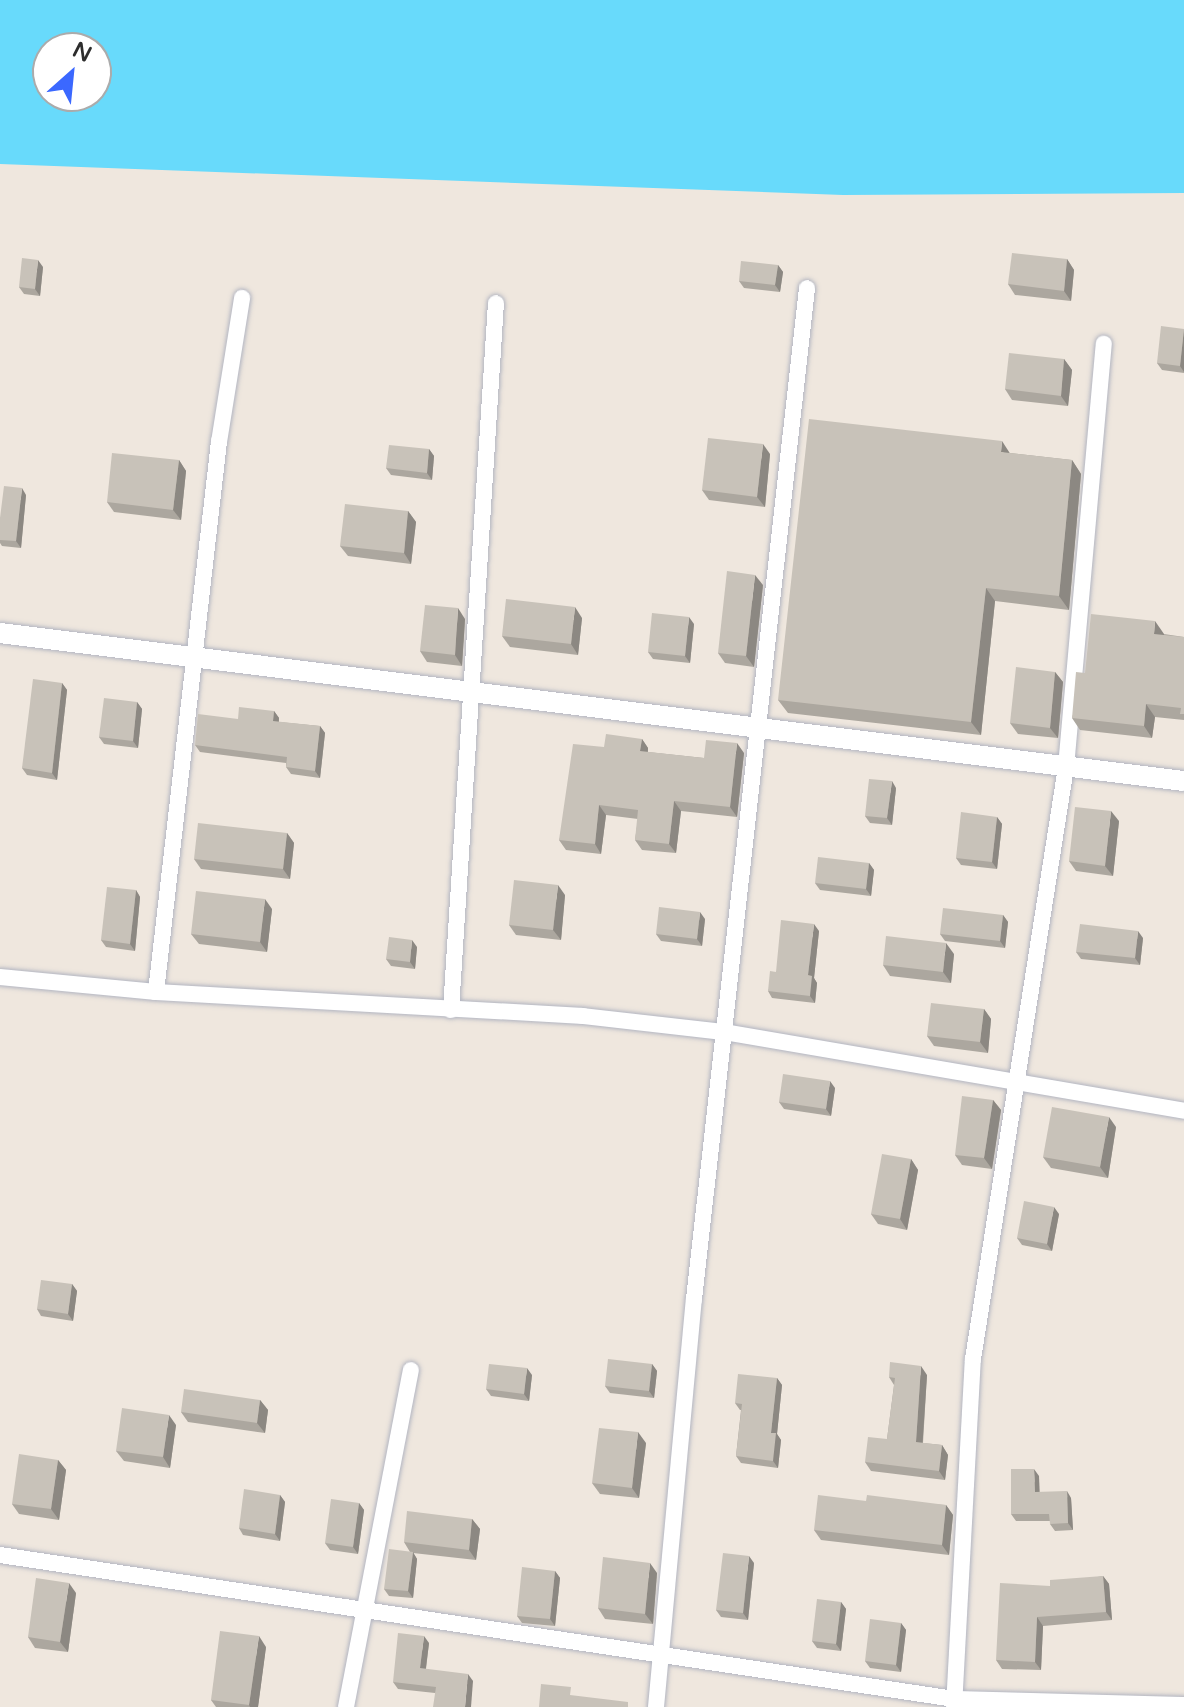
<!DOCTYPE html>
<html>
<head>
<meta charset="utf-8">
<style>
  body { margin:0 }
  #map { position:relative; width:1184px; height:1707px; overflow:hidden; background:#efe7de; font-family:"Varela Round",sans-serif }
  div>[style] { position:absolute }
  .water>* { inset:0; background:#68dafb }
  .roads { filter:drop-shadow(0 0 2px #b2b5c1) drop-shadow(0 0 2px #b2b5c1) }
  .minor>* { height:16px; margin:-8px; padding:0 8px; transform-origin:8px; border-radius:8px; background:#fff }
  .tertiary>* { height:20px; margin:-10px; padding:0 10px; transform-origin:10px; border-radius:10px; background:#fff }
  .wall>* { inset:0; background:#aca79f }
  .shaded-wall>* { inset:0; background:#8c8882 }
  .building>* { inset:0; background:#c8c2b9 }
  span { translate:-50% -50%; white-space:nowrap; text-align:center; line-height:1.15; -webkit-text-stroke:6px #fff; paint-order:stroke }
  .north { position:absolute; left:32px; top:32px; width:80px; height:80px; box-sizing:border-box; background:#fff; border:2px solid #ababab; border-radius:50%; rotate:27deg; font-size:22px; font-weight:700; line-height:32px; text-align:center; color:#2d2d2d }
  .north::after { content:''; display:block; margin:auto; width:28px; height:36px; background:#3b68ff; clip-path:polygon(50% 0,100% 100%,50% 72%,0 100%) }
</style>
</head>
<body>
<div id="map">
  <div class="water">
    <i style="clip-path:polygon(evenodd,0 0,1184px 0,1184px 193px,843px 195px,0 164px,0 0,48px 48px,96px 48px,96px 96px,48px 96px,48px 48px)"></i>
  </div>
  <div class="roads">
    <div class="minor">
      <i style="left:0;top:977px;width:157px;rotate:5.5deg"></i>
      <i style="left:156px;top:992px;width:428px;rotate:3.2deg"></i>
      <i style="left:583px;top:1016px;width:142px;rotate:6.5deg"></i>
      <i style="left:724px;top:1032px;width:467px;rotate:9.7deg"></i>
      <i style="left:156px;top:992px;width:554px;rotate:-83.47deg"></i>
      <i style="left:219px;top:442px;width:146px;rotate:-80.9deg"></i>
      <i style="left:451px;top:1010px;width:708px;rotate:-86.36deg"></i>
      <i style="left:0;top:1555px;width:965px;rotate:8.58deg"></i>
      <i style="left:954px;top:1699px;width:230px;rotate:1.5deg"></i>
      <i style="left:346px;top:1707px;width:343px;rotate:-79.1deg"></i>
      <i style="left:656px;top:1707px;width:410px;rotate:-84.7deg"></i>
      <i style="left:694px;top:1299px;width:1017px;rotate:-83.62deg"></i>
      <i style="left:954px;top:1707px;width:349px;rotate:-86.9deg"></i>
      <i style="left:973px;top:1359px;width:599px;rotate:-81.07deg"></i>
      <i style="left:1066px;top:767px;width:425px;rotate:-84.9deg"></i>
    </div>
    <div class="tertiary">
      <i style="left:0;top:633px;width:1193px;rotate:7.13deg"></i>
    </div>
  </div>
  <div class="wall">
    <i style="clip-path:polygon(1067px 259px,1074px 270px,1071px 301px,1015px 295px,1008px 284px)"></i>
    <i style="clip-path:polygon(778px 265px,783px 272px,780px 292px,744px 288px,739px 281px)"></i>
    <i style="clip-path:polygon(43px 267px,40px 296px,24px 294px,19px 287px)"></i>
    <i style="clip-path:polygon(1184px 329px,1184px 373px,1162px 370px,1157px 363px)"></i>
    <i style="clip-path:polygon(1064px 359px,1072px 370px,1068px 406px,1012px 400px,1005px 389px)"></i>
    <i style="clip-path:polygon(429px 449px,434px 456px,432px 480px,391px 475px,386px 468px)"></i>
    <i style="clip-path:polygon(1010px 453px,1072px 460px,1081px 474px,1069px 610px,995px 601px,981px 735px,788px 713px,778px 700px)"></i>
    <i style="clip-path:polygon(770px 454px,765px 507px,709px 500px,702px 490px)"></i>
    <i style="clip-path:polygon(179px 460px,186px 471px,181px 520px,114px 512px,107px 502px)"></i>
    <i style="clip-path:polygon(26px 495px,21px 548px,2px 546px,0 543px,0 518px)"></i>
    <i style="clip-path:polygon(408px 511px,416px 522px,411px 564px,348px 556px,340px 546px)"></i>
    <i style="clip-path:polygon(763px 585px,754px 667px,725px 663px,718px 653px)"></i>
    <i style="clip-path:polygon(582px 618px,578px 655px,510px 647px,502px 636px)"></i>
    <i style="clip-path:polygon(465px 619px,462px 666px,427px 662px,420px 651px)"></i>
    <i style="clip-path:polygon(694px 624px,690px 663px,653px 659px,648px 652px)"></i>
    <i style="clip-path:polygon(1164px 634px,1184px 637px,1184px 720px,1155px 717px,1152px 738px,1080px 730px,1072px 718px,1085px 673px)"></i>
    <i style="clip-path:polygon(1055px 672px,1063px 682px,1058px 738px,1018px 734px,1010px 723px)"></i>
    <i style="clip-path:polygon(62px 683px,67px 690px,57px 780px,27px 775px,22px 768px)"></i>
    <i style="clip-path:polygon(137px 702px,142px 709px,138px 748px,104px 744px,99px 737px)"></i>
    <i style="clip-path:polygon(274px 711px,279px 718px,279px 722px,320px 726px,325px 733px,320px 778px,291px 774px,286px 767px,286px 763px,200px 752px,195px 745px,238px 719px)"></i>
    <i style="clip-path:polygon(642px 739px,648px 748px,648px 752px,704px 758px,744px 753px,737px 817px,681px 811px,676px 853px,642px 850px,635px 840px,638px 819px,606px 815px,601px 854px,566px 850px,559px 840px,604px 747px)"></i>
    <i style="clip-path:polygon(896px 788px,892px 825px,870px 823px,865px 816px)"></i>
    <i style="clip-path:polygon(997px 817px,1002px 824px,997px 869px,961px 865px,956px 858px)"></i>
    <i style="clip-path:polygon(1119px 821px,1113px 876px,1076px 871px,1069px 861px)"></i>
    <i style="clip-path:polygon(287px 833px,294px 843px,290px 879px,201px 869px,194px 859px)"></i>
    <i style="clip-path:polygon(869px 863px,874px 870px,871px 896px,820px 890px,815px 883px)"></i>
    <i style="clip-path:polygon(136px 890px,140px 897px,135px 951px,106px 947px,101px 940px)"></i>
    <i style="clip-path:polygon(565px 895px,561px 940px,516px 935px,509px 925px)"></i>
    <i style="clip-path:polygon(272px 909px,267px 952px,199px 944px,191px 934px)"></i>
    <i style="clip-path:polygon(1003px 915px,1008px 922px,1005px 948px,945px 941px,940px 934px)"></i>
    <i style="clip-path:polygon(705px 919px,702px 946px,661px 941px,656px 934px)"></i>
    <i style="clip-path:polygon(819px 931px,814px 978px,817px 983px,815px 1003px,772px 998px,768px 991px,776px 972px)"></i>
    <i style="clip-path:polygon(1143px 938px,1140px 965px,1081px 959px,1076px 952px)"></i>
    <i style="clip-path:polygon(417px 947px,415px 969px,391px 966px,386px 959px)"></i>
    <i style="clip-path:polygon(954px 954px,951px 983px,890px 976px,883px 965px)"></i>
    <i style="clip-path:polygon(984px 1009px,991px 1019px,988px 1053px,934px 1046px,927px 1036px)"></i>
    <i style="clip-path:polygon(835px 1088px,831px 1116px,784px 1109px,779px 1102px)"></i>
    <i style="clip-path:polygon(993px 1100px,1001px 1110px,992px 1169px,962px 1165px,955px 1155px)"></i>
    <i style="clip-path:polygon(1116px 1127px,1108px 1178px,1051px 1168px,1043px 1157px)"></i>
    <i style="clip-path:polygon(911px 1159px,918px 1170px,907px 1230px,878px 1224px,871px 1214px)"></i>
    <i style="clip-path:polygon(1059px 1214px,1052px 1251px,1022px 1245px,1017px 1238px)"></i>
    <i style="clip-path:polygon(72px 1284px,77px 1291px,73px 1321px,41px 1316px,37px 1309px)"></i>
    <i style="clip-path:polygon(652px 1364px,657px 1371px,654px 1398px,610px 1393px,605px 1386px)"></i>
    <i style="clip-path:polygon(532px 1375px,529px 1401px,491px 1396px,486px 1389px)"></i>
    <i style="clip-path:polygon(927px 1375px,923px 1443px,942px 1445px,948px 1455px,945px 1480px,871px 1471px,865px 1462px,887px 1439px,894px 1385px,889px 1377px)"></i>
    <i style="clip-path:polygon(777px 1378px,782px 1385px,777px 1434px,781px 1440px,778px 1468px,741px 1463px,736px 1456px,741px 1410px,740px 1410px,735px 1403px)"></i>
    <i style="clip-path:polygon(260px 1400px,268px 1410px,265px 1433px,188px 1422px,181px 1412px)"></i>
    <i style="clip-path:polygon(176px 1425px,170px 1468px,124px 1461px,116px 1451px)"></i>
    <i style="clip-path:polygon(646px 1443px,639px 1498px,600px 1494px,592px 1483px)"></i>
    <i style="clip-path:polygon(58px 1460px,66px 1470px,59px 1520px,19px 1514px,12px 1504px)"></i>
    <i style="clip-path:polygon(1039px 1476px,1039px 1492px,1071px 1498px,1073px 1530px,1055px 1531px,1050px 1524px,1050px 1521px,1016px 1521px,1011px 1514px)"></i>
    <i style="clip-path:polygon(280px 1495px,285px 1502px,280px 1541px,243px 1535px,239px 1528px)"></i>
    <i style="clip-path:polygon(866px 1501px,946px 1505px,953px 1515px,949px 1555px,821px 1540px,814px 1530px)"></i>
    <i style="clip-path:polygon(359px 1503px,364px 1510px,358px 1554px,330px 1550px,325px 1543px)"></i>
    <i style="clip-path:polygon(472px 1519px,480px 1529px,476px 1560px,413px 1553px,417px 1559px,413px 1598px,389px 1596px,384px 1589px,410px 1552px,404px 1542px)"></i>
    <i style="clip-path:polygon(754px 1563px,748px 1620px,721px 1617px,716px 1610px)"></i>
    <i style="clip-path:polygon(555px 1571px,560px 1578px,555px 1626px,522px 1623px,517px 1616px)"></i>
    <i style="clip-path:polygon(657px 1573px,653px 1624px,605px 1619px,598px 1608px)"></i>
    <i style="clip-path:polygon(1103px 1576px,1109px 1584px,1112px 1620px,1043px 1626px,1041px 1670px,1002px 1669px,996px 1660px,1050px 1586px)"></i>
    <i style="clip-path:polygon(76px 1593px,68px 1652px,35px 1648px,28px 1637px)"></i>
    <i style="clip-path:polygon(841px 1602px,846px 1609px,841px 1651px,817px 1648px,812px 1641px)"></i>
    <i style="clip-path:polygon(901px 1623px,906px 1630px,901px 1672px,870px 1668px,865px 1661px)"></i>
    <i style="clip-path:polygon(429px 1643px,426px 1669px,473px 1681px,435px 1693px,398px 1689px,393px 1682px)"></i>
    <i style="clip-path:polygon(266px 1647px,258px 1707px,216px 1707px,211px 1700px)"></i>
  </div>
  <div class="shaded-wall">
    <i style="clip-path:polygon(1067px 259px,1074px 270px,1071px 301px,1064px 291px)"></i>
    <i style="clip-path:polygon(38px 260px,43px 267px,40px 296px,35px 289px)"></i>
    <i style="clip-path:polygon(778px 265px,783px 272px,780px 292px,775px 285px)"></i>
    <i style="clip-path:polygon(1184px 329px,1184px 372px,1180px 366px)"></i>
    <i style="clip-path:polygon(1064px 359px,1072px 370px,1068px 406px,1061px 396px)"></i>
    <i style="clip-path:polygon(1002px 441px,1011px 455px,1001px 452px)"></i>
    <i style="clip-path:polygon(763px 444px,770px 454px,765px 507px,757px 497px)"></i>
    <i style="clip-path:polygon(429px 449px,434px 456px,432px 480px,427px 473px)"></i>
    <i style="clip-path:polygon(179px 460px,186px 471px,181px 520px,173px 510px)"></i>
    <i style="clip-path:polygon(1072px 460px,1081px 474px,1069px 610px,1059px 596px)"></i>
    <i style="clip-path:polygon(22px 488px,26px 495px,21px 548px,16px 541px)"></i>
    <i style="clip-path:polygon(408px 511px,416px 522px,411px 564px,404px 553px)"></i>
    <i style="clip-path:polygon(755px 575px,763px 585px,754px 667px,746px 656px)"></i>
    <i style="clip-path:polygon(986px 588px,995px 601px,981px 735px,971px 722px)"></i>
    <i style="clip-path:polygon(575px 607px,582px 618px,578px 655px,571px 644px)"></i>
    <i style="clip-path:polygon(458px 608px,465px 619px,462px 666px,455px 655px)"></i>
    <i style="clip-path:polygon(689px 617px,694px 624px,690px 663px,685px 656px)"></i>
    <i style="clip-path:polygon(1155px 621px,1164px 634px,1163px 646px,1154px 634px)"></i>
    <i style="clip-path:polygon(1055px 672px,1063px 682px,1058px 738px,1050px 728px)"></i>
    <i style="clip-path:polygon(62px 683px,67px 690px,57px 780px,52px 773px)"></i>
    <i style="clip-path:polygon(137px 702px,142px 709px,138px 748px,133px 741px)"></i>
    <i style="clip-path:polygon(1146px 704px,1155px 717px,1152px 738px,1144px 726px)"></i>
    <i style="clip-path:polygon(274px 711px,279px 718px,278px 728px,273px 721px)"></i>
    <i style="clip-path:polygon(320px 726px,325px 733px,320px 778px,315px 771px)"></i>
    <i style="clip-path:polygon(642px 739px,648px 748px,647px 761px,640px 751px)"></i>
    <i style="clip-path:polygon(737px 743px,744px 753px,737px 817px,730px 807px)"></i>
    <i style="clip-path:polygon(892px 781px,896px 788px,892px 825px,887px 818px)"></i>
    <i style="clip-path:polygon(674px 801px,681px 811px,676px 853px,669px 844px)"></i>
    <i style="clip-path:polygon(599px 805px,606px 815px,601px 854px,595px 844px)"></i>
    <i style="clip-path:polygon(1111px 811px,1119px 821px,1113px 876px,1105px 866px)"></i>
    <i style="clip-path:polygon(997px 817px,1002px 824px,997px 869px,992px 862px)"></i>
    <i style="clip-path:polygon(287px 833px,294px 843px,290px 879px,283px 869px)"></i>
    <i style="clip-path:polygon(869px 863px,874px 870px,871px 896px,866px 889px)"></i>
    <i style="clip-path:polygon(558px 885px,565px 895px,561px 940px,553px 930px)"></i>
    <i style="clip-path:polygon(136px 890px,140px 897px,135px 951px,130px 944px)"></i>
    <i style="clip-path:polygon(265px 899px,272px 909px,267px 952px,260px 942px)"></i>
    <i style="clip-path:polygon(700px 912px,705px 919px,702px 946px,697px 939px)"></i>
    <i style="clip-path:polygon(1003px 915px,1008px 922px,1005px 948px,1000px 941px)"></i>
    <i style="clip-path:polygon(814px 924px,819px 931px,814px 978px,817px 983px,815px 1003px,810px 996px,808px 975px)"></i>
    <i style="clip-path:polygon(1138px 931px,1143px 938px,1140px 965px,1135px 958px)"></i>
    <i style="clip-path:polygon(412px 940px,417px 947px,415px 969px,410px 962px)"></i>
    <i style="clip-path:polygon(946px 943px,954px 954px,951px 983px,943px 972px)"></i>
    <i style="clip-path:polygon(984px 1009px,991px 1019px,988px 1053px,980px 1042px)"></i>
    <i style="clip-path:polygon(830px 1081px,835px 1088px,831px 1116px,826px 1109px)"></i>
    <i style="clip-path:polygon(993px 1100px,1001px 1110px,992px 1169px,984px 1158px)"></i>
    <i style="clip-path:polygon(1109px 1117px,1116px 1127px,1108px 1178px,1100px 1167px)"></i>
    <i style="clip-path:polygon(911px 1159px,918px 1170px,907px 1230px,900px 1219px)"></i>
    <i style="clip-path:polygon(1054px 1207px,1059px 1214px,1052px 1251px,1047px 1244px)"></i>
    <i style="clip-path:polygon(72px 1284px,77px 1291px,73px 1321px,68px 1314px)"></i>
    <i style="clip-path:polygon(652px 1364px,657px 1371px,654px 1398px,649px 1391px)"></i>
    <i style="clip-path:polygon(921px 1366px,927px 1375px,922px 1451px,916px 1442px)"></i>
    <i style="clip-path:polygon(527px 1368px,532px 1375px,529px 1401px,524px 1394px)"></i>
    <i style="clip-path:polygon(777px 1378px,782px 1385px,777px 1434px,781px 1440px,778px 1468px,773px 1461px,771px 1433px)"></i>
    <i style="clip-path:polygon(260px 1400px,268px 1410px,265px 1433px,257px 1423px)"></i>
    <i style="clip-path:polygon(169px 1415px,176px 1425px,170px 1468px,163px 1457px)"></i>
    <i style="clip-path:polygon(638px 1432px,646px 1443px,639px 1498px,632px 1488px)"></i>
    <i style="clip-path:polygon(942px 1445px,948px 1455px,945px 1480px,939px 1471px)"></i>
    <i style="clip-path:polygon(58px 1460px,66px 1470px,59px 1520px,51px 1509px)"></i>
    <i style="clip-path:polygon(1034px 1469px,1039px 1476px,1040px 1499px,1035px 1492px)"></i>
    <i style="clip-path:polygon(1067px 1491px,1071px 1498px,1073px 1530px,1068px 1523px)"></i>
    <i style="clip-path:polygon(280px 1495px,285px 1502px,280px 1541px,275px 1534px)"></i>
    <i style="clip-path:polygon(359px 1503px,364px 1510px,358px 1554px,353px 1547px)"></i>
    <i style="clip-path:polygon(946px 1505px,953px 1515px,949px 1555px,942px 1545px)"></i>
    <i style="clip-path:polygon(472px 1519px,480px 1529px,476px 1560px,469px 1550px)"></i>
    <i style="clip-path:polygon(413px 1552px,417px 1559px,413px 1598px,408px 1591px)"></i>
    <i style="clip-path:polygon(749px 1556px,754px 1563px,748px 1620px,743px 1613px)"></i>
    <i style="clip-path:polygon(650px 1563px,657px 1573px,653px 1624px,645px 1614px)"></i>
    <i style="clip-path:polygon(555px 1571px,560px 1578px,555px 1626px,550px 1619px)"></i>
    <i style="clip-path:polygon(1103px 1576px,1109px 1584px,1112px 1620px,1106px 1612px)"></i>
    <i style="clip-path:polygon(69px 1583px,76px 1593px,68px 1652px,60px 1642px)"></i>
    <i style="clip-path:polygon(841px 1602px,846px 1609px,841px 1651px,836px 1644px)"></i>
    <i style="clip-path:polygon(1037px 1617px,1043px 1626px,1041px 1670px,1035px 1662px)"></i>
    <i style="clip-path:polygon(901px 1623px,906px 1630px,901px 1672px,896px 1665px)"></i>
    <i style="clip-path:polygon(259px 1636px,266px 1647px,258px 1707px,250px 1707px,249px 1705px)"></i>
    <i style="clip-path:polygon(424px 1636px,429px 1643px,425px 1675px,420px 1668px)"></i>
    <i style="clip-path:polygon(468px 1674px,473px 1681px,471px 1707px,465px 1707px)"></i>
  </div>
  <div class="building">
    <i style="clip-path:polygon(1012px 253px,1067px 259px,1064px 291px,1008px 284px)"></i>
    <i style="clip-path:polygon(22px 258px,38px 260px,35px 289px,19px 287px)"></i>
    <i style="clip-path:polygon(741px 261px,778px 265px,775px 285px,739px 281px)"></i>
    <i style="clip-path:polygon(1161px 326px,1184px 329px,1180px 366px,1157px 363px)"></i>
    <i style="clip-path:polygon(1009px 353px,1064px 359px,1061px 396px,1005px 389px)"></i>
    <i style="clip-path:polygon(809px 419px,1002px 441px,1001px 452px,1072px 460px,1059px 596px,986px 588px,971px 722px,778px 700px)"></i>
    <i style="clip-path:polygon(708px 438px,763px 444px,757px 497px,702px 490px)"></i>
    <i style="clip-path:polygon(389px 445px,429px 449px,427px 473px,386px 468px)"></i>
    <i style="clip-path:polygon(112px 453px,179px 460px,173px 510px,107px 502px)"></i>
    <i style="clip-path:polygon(4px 486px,22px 488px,16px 541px,0 540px,0 518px)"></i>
    <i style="clip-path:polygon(345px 504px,408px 511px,404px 553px,340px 546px)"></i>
    <i style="clip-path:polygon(727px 571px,755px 575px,746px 656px,718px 653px)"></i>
    <i style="clip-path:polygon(506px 599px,575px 607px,571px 644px,502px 636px)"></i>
    <i style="clip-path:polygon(425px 605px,458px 608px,455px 655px,420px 651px)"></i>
    <i style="clip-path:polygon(652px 613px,689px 617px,685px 656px,648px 652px)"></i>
    <i style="clip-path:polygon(1091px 614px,1155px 621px,1154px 634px,1184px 637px,1184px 714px,1180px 714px,1181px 708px,1146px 704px,1144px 726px,1072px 718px,1076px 672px,1085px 673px)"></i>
    <i style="clip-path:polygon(1016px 667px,1055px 672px,1050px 728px,1010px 723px)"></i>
    <i style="clip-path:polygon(33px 679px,62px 683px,52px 773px,22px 768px)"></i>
    <i style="clip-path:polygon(104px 698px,137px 702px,133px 741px,99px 737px)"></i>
    <i style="clip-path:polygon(239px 707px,274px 711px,273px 721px,320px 726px,315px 771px,286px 767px,287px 757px,195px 745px,198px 714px,238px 719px)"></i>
    <i style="clip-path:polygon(606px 734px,642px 739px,640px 751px,704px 758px,706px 740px,737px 743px,730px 807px,674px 801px,669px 844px,635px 840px,638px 810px,599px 805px,595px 844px,559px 840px,573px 744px,604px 747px)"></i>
    <i style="clip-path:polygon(869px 779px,892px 781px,887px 818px,865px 816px)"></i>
    <i style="clip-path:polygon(1075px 807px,1111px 811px,1105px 866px,1069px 861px)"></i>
    <i style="clip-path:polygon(961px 812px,997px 817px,992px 862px,956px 858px)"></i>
    <i style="clip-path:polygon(198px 823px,287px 833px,283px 869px,194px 859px)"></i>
    <i style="clip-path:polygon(818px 857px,869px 863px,866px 889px,815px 883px)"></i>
    <i style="clip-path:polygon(514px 880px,558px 885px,553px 930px,509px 925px)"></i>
    <i style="clip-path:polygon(107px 887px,136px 890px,130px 944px,101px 940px)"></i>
    <i style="clip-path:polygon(196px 891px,265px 899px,260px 942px,191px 934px)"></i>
    <i style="clip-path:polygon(659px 907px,700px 912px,697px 939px,656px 934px)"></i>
    <i style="clip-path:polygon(943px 908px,1003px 915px,1000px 941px,940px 934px)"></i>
    <i style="clip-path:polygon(781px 920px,814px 924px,808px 975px,812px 976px,810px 996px,768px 991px,770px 971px,776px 972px)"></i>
    <i style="clip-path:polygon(1080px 924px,1138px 931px,1135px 958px,1076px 952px)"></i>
    <i style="clip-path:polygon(886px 936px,946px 943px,943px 972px,883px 965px)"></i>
    <i style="clip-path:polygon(389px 937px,412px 940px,410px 962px,386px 959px)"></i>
    <i style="clip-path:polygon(931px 1003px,984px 1009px,980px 1042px,927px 1036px)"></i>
    <i style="clip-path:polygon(783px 1074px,830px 1081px,826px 1109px,779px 1102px)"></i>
    <i style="clip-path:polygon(962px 1096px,993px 1100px,984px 1158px,955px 1155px)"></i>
    <i style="clip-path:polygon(1052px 1107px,1109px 1117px,1100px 1167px,1043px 1157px)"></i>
    <i style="clip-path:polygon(882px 1154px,911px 1159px,900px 1219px,871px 1214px)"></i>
    <i style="clip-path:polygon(1024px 1201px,1054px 1207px,1047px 1244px,1017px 1238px)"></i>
    <i style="clip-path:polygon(41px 1280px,72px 1284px,68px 1314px,37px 1309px)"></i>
    <i style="clip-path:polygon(608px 1359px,652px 1364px,649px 1391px,605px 1386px)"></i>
    <i style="clip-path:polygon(890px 1362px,921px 1366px,916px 1442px,942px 1445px,939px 1471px,865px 1462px,868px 1437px,887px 1439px,895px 1378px,889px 1377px)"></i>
    <i style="clip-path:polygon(489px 1364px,527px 1368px,524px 1394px,486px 1389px)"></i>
    <i style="clip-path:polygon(738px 1374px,777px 1378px,771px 1433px,776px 1433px,773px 1461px,736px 1456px,742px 1404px,735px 1403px)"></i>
    <i style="clip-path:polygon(184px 1389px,260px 1400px,257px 1423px,181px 1412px)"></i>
    <i style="clip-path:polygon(122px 1408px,169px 1415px,163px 1457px,116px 1451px)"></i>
    <i style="clip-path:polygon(599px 1428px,638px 1432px,632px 1488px,592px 1483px)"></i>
    <i style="clip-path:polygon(19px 1454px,58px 1460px,51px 1509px,12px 1504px)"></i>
    <i style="clip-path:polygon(1011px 1469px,1034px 1469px,1035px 1492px,1067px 1491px,1068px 1523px,1050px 1524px,1049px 1514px,1011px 1514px)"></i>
    <i style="clip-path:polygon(244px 1489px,280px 1495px,275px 1534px,239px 1528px)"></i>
    <i style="clip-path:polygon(818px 1495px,866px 1501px,867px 1495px,946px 1505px,942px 1545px,814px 1530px)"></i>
    <i style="clip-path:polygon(331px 1499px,359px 1503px,353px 1547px,325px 1543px)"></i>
    <i style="clip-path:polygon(407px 1511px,472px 1519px,469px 1550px,404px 1542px)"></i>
    <i style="clip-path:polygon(389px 1549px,413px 1552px,408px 1591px,384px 1589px)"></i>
    <i style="clip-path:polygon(723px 1553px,749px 1556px,743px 1613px,716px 1610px)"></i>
    <i style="clip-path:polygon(603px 1557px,650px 1563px,645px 1614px,598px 1608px)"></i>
    <i style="clip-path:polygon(522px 1567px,555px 1571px,550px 1619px,517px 1616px)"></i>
    <i style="clip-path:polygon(1103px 1576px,1106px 1612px,1037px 1617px,1035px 1662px,996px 1660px,1000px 1583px,1050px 1586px,1050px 1580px)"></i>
    <i style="clip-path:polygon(36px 1578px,69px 1583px,60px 1642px,28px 1637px)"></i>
    <i style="clip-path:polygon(817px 1599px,841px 1602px,836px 1644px,812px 1641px)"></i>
    <i style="clip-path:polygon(870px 1619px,901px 1623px,896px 1665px,865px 1661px)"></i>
    <i style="clip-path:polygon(220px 1631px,259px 1636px,249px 1705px,211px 1700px)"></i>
    <i style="clip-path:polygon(398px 1633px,424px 1636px,420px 1668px,468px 1674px,465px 1707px,433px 1707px,436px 1687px,393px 1682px)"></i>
    <i style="clip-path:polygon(541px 1684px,571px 1687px,570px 1695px,628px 1702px,628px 1707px,539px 1707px)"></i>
  </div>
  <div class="north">N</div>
</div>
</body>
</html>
